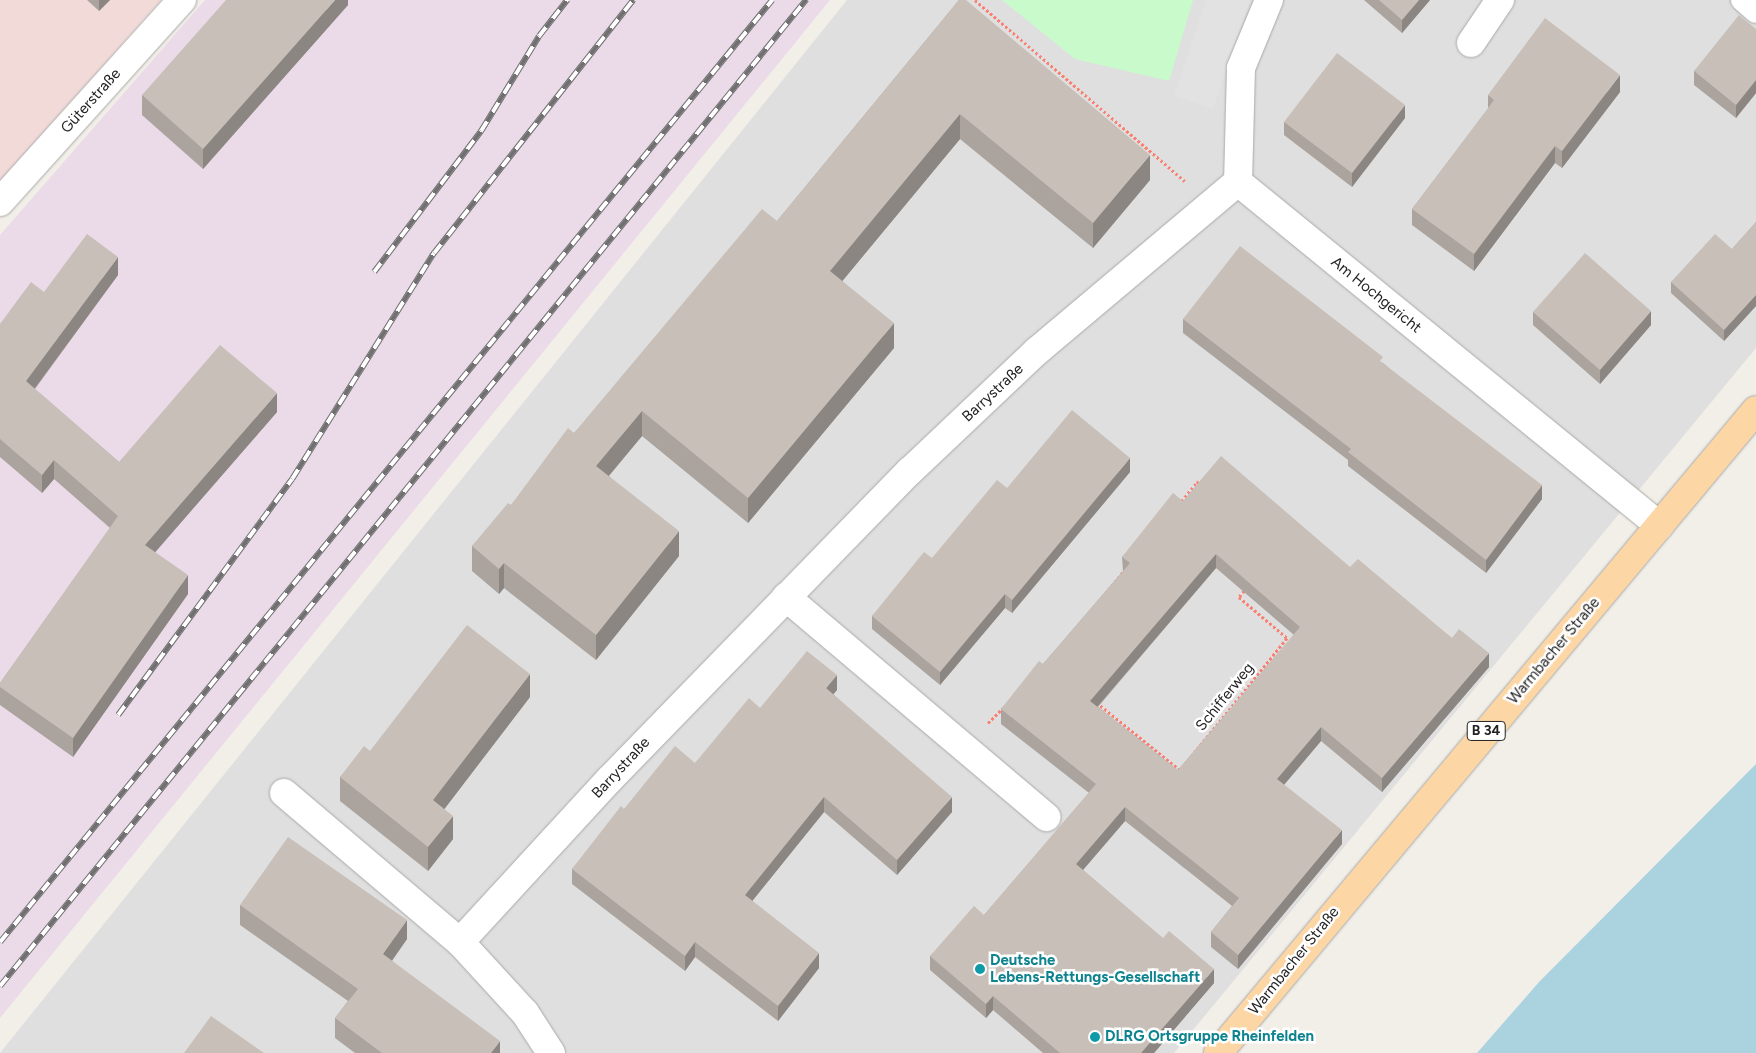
<!DOCTYPE html>
<html>
<head>
<meta charset="utf-8">
<style>
  body { margin:0 }
  #map { position:relative; width:1756px; height:1053px; overflow:hidden; background:#f2efe9; font-family:Figtree,sans-serif }
  div>[style] { position:absolute }
  .residential>* { inset:0; background:#e0dfdf }
  .commercial>* { inset:0; background:#f2dad9 }
  .industrial>* { inset:0; background:#ebdbe8 }
  .park>* { inset:0; background:#c8facc }
  .parking>* { inset:0; background:#e2e2e2 }
  .water>* { inset:0; background:#aad3df }
  .path>* { height:3px; margin-top:-1.5px; transform-origin:0; background:repeating-linear-gradient(90deg,#fa8072 0 2.5px,transparent 0 5px) }
  .roads { filter:drop-shadow(0 0 1px #a9a9a9) drop-shadow(0 0 1px #a9a9a9) }
  .service>* { height:22px; margin:-11px; padding:0 11px; transform-origin:11px; border-radius:11px; background:#fff }
  .minor>* { height:28px; margin:-14px; padding:0 14px; transform-origin:14px; border-radius:14px; background:#fff }
  .primary>* { height:28px; margin:-14px; padding:0 14px; transform-origin:14px; border-radius:14px; background:#fcd6a4 }
  .rail>* { height:5.5px; margin-top:-2.75px; transform-origin:0; background:repeating-linear-gradient(90deg,#fff 0 11px,#707070 0 22px); box-sizing:border-box; border-block:1px solid #707070 }
  .wall>* { inset:0; background:#aba49e }
  .shaded-wall>* { inset:0; background:#8b8681 }
  .building>* { inset:0; background:#c7bfb8 }
  .dots>* { width:14px; height:14px; translate:-50% -50%; box-sizing:border-box; border:2px solid #fff; border-radius:50% }
  span { translate:-50% -50%; white-space:nowrap; text-align:center; line-height:1.15; -webkit-text-stroke:5px #fff; paint-order:stroke }
  .shield-label span { padding:1px 4px; background:#fff; border:1px solid; border-radius:4px; -webkit-text-stroke-width:0 }
  .shield-label { font-size:14px; color:#222; font-weight:700 }
  .street-label { font-size:15px; color:#222 }
  .culture-label { font-size:15px; color:#0d838f; font-weight:700 }
  .left { translate:0 -50%; text-align:left }
</style>
</head>
<body>
<div id="map">
  <div class="residential">
    <i style="clip-path:polygon(847px 0,1756px 0,1756px 348px,1174px 1053px,0 1053px)"></i>
  </div>
  <div class="commercial">
    <i style="clip-path:polygon(0 0,161px 0,0 181px)"></i>
  </div>
  <div class="industrial">
    <i style="clip-path:polygon(205px 0,830px 0,0 1018px,0 235px)"></i>
  </div>
  <div class="park">
    <i style="clip-path:polygon(1002px 0,1193px 0,1169px 81px,1075px 59px)"></i>
  </div>
  <div class="parking">
    <i style="clip-path:polygon(1206px 0,1250px 0,1213px 109px,1174px 96px)"></i>
  </div>
  <div class="water">
    <i style="clip-path:polygon(1756px 764px,1756px 1053px,1477px 1053px,1539px 982px)"></i>
  </div>
  <div class="path">
    <i style="left:975px;top:0;width:277px;rotate:40.8deg"></i>
    <i style="left:1198px;top:481px;width:11px;rotate:95deg"></i>
    <i style="left:1197px;top:492px;width:99px;rotate:40.1deg"></i>
    <i style="left:1273px;top:556px;width:53px;rotate:129.7deg"></i>
    <i style="left:1239px;top:597px;width:63px;rotate:40.5deg"></i>
    <i style="left:1287px;top:638px;width:170px;rotate:129deg"></i>
    <i style="left:1180px;top:770px;width:170px;rotate:-141deg"></i>
    <i style="left:1048px;top:663px;width:236px;rotate:-50.5deg"></i>
    <i style="left:988px;top:723px;width:21px;rotate:-45deg"></i>
  </div>
  <div class="roads">
    <div class="service">
      <i style="left:1742px;top:0;width:18px;rotate:41deg"></i>
    </div>
    <div class="minor">
      <i style="left:1269px;top:0;width:74px;rotate:112.4deg"></i>
      <i style="left:1241px;top:68px;width:114px;rotate:91.5deg"></i>
      <i style="left:1238px;top:182px;width:544px;rotate:39.19deg"></i>
      <i style="left:1471px;top:43px;width:52px;rotate:-56deg"></i>
      <i style="left:0;top:202px;width:272px;rotate:-48deg"></i>
      <i style="left:786px;top:597px;width:341px;rotate:40.2deg"></i>
      <i style="left:284px;top:793px;width:231px;rotate:40.3deg"></i>
      <i style="left:551px;top:1053px;width:48px;rotate:-123deg"></i>
      <i style="left:525px;top:1013px;width:96px;rotate:-132.5deg"></i>
      <i style="left:460px;top:942px;width:222px;rotate:-47.4deg"></i>
      <i style="left:610px;top:779px;width:430px;rotate:-45.8deg"></i>
      <i style="left:910px;top:471px;width:175px;rotate:-43.4deg"></i>
      <i style="left:1037px;top:351px;width:263px;rotate:-40.1deg"></i>
    </div>
    <div class="primary">
      <i style="left:1218px;top:1053px;width:838px;rotate:-50.08deg"></i>
    </div>
  </div>
  <div class="rail">
    <i style="left:374px;top:272px;width:177px;rotate:-52.8deg"></i>
    <i style="left:481px;top:131px;width:111px;rotate:-58.6deg"></i>
    <i style="left:539px;top:36px;width:46px;rotate:-52.1deg"></i>
    <i style="left:118px;top:715px;width:293px;rotate:-53.6deg"></i>
    <i style="left:292px;top:479px;width:267px;rotate:-57.9deg"></i>
    <i style="left:434px;top:253px;width:322px;rotate:-51.8deg"></i>
    <i style="left:0;top:942px;width:1218px;rotate:-50.66deg"></i>
    <i style="left:0;top:986px;width:1274px;rotate:-50.74deg"></i>
  </div>
  <div class="wall">
    <i style="clip-path:polygon(87px 0,110px 0,99px 11px)"></i>
    <i style="clip-path:polygon(348px 0,348px 5px,203px 169px,142px 115px,142px 95px)"></i>
    <i style="clip-path:polygon(959px 0,1150px 180px,1093px 248px,960px 139px,842px 281px,894px 348px,748px 523px,642px 436px,609px 476px,679px 556px,596px 660px,504px 588px,499px 594px,472px 571px,472px 546px,511px 505px,574px 433px,777px 221px)"></i>
    <i style="clip-path:polygon(1364px 0,1430px 0,1402px 33px)"></i>
    <i style="clip-path:polygon(1756px 29px,1756px 93px,1736px 118px,1694px 85px,1694px 71px)"></i>
    <i style="clip-path:polygon(1620px 92px,1562px 168px,1555px 163px,1474px 271px,1412px 225px,1412px 209px,1488px 109px,1488px 95px)"></i>
    <i style="clip-path:polygon(1405px 118px,1352px 187px,1284px 135px,1284px 122px)"></i>
    <i style="clip-path:polygon(1756px 222px,1756px 306px,1724px 341px,1671px 293px,1671px 282px,1732px 249px)"></i>
    <i style="clip-path:polygon(118px 275px,35px 389px,119px 462px,277px 412px,155px 552px,188px 594px,73px 757px,0 705px,0 683px,110px 528px,54px 479px,42px 493px,0 457px,0 324px,44px 292px)"></i>
    <i style="clip-path:polygon(1533px 312px,1651px 325px,1600px 384px,1533px 325px)"></i>
    <i style="clip-path:polygon(1183px 319px,1383px 363px,1542px 499px,1486px 573px,1348px 466px,1348px 460px,1183px 333px)"></i>
    <i style="clip-path:polygon(1130px 472px,1012px 613px,1005px 608px,940px 685px,872px 629px,872px 616px,932px 558px,1007px 488px)"></i>
    <i style="clip-path:polygon(evenodd,1183px 501px,1350px 567px,1452px 638px,1489px 667px,1382px 792px,1321px 741px,1284px 785px,1342px 844px,1238px 969px,1211px 947px,1211px 932px,1232px 906px,1125px 821px,1083px 870px,1214px 983px,1154px 1053px,1043px 1053px,993px 1010px,986px 1018px,930px 970px,930px 956px,984px 915px,1089px 793px,1001px 724px,1001px 709px,1043px 664px,1123px 571px,1122px 557px,1183px 501px,1216px 568px,1294px 635px,1178px 770px,1098px 707px,1216px 568px)"></i>
    <i style="clip-path:polygon(837px 690px,833px 694px,952px 812px,897px 875px,824px 812px,752px 901px,819px 968px,778px 1021px,695px 957px,685px 971px,572px 884px,572px 869px,624px 809px,695px 763px,760px 708px)"></i>
    <i style="clip-path:polygon(530px 697px,444px 809px,453px 839px,428px 871px,340px 801px,340px 777px,370px 751px)"></i>
    <i style="clip-path:polygon(240px 905px,407px 939px,392px 961px,500px 1053px,355px 1053px,335px 1038px,335px 1018px,348px 1001px,240px 925px)"></i>
  </div>
  <div class="shaded-wall">
    <i style="clip-path:polygon(99px 0,110px 0,99px 11px)"></i>
    <i style="clip-path:polygon(335px 0,348px 0,348px 5px,203px 169px,203px 149px)"></i>
    <i style="clip-path:polygon(1419px 0,1430px 0,1402px 33px,1402px 20px)"></i>
    <i style="clip-path:polygon(1620px 75px,1620px 92px,1562px 168px,1562px 151px)"></i>
    <i style="clip-path:polygon(1756px 80px,1756px 93px,1736px 118px,1736px 105px)"></i>
    <i style="clip-path:polygon(1405px 105px,1405px 118px,1352px 187px,1352px 173px)"></i>
    <i style="clip-path:polygon(960px 114px,960px 139px,830px 296px,830px 271px)"></i>
    <i style="clip-path:polygon(1555px 146px,1555px 163px,1474px 271px,1474px 254px)"></i>
    <i style="clip-path:polygon(1150px 155px,1150px 180px,1093px 248px,1093px 223px)"></i>
    <i style="clip-path:polygon(118px 257px,118px 275px,26px 400px,26px 381px)"></i>
    <i style="clip-path:polygon(1756px 295px,1756px 306px,1724px 341px,1724px 330px)"></i>
    <i style="clip-path:polygon(1651px 311px,1651px 325px,1600px 384px,1600px 370px)"></i>
    <i style="clip-path:polygon(894px 323px,894px 348px,748px 523px,748px 498px)"></i>
    <i style="clip-path:polygon(277px 393px,277px 412px,145px 564px,145px 545px)"></i>
    <i style="clip-path:polygon(642px 411px,642px 436px,596px 491px,596px 466px)"></i>
    <i style="clip-path:polygon(1130px 458px,1130px 472px,1012px 613px,1012px 600px)"></i>
    <i style="clip-path:polygon(54px 460px,54px 479px,42px 493px,42px 475px)"></i>
    <i style="clip-path:polygon(1542px 485px,1542px 499px,1486px 573px,1486px 560px)"></i>
    <i style="clip-path:polygon(679px 531px,679px 556px,596px 660px,596px 635px)"></i>
    <i style="clip-path:polygon(1216px 554px,1216px 568px,1090px 715px,1090px 701px)"></i>
    <i style="clip-path:polygon(504px 563px,504px 588px,499px 594px,499px 569px)"></i>
    <i style="clip-path:polygon(188px 575px,188px 594px,73px 757px,73px 738px)"></i>
    <i style="clip-path:polygon(1005px 594px,1005px 608px,940px 685px,940px 672px)"></i>
    <i style="clip-path:polygon(1489px 653px,1489px 667px,1382px 792px,1382px 778px)"></i>
    <i style="clip-path:polygon(530px 674px,530px 697px,433px 824px,433px 800px)"></i>
    <i style="clip-path:polygon(837px 675px,837px 690px,826px 703px,826px 688px)"></i>
    <i style="clip-path:polygon(1321px 727px,1321px 741px,1277px 793px,1277px 779px)"></i>
    <i style="clip-path:polygon(824px 797px,824px 812px,745px 910px,745px 895px)"></i>
    <i style="clip-path:polygon(952px 797px,952px 812px,897px 875px,897px 860px)"></i>
    <i style="clip-path:polygon(1125px 807px,1125px 821px,1076px 878px,1076px 864px)"></i>
    <i style="clip-path:polygon(453px 816px,453px 839px,428px 871px,428px 847px)"></i>
    <i style="clip-path:polygon(1342px 830px,1342px 844px,1238px 969px,1238px 955px)"></i>
    <i style="clip-path:polygon(407px 920px,407px 939px,383px 973px,383px 954px)"></i>
    <i style="clip-path:polygon(695px 942px,695px 957px,685px 971px,685px 956px)"></i>
    <i style="clip-path:polygon(819px 953px,819px 968px,778px 1021px,778px 1006px)"></i>
    <i style="clip-path:polygon(1214px 969px,1214px 983px,1154px 1053px,1141px 1053px)"></i>
    <i style="clip-path:polygon(993px 996px,993px 1010px,986px 1018px,986px 1004px)"></i>
    <i style="clip-path:polygon(500px 1041px,500px 1053px,491px 1053px)"></i>
  </div>
  <div class="building">
    <i style="clip-path:polygon(226px 0,335px 0,203px 149px,142px 95px)"></i>
    <i style="clip-path:polygon(959px 0,966px 0,1150px 155px,1093px 223px,960px 114px,830px 271px,894px 323px,748px 498px,642px 411px,596px 466px,679px 531px,596px 635px,504px 563px,499px 569px,472px 546px,508px 503px,511px 505px,568px 428px,574px 433px,762px 209px,777px 221px)"></i>
    <i style="clip-path:polygon(1379px 0,1419px 0,1402px 20px)"></i>
    <i style="clip-path:polygon(1739px 15px,1756px 29px,1756px 80px,1736px 105px,1694px 71px)"></i>
    <i style="clip-path:polygon(1545px 18px,1620px 75px,1562px 151px,1555px 146px,1474px 254px,1412px 209px,1494px 100px,1488px 95px)"></i>
    <i style="clip-path:polygon(1337px 53px,1405px 105px,1352px 173px,1284px 122px)"></i>
    <i style="clip-path:polygon(1756px 222px,1756px 295px,1724px 330px,1671px 282px,1715px 234px,1732px 249px)"></i>
    <i style="clip-path:polygon(87px 234px,118px 257px,26px 381px,119px 462px,220px 345px,277px 393px,145px 545px,188px 575px,73px 738px,0 687px,0 683px,118px 516px,54px 460px,42px 475px,0 439px,0 324px,31px 282px,44px 292px)"></i>
    <i style="clip-path:polygon(1240px 246px,1383px 357px,1380px 361px,1542px 485px,1486px 560px,1348px 452px,1351px 449px,1183px 319px)"></i>
    <i style="clip-path:polygon(1585px 253px,1651px 311px,1600px 370px,1533px 312px)"></i>
    <i style="clip-path:polygon(1072px 410px,1130px 458px,1012px 600px,1005px 594px,940px 672px,872px 616px,924px 552px,932px 558px,997px 480px,1007px 488px)"></i>
    <i style="clip-path:polygon(evenodd,1221px 456px,1350px 567px,1358px 559px,1452px 638px,1459px 629px,1489px 653px,1382px 778px,1321px 727px,1277px 779px,1342px 830px,1238px 955px,1211px 932px,1239px 898px,1125px 807px,1076px 864px,1163px 938px,1169px 931px,1214px 969px,1141px 1053px,1060px 1053px,993px 996px,986px 1004px,930px 956px,974px 906px,984px 915px,1096px 784px,1001px 709px,1039px 661px,1043px 664px,1130px 563px,1122px 557px,1173px 493px,1183px 501px,1221px 456px,1216px 554px,1300px 627px,1178px 770px,1090px 701px,1216px 554px)"></i>
    <i style="clip-path:polygon(467px 625px,530px 674px,433px 800px,453px 816px,428px 847px,340px 777px,364px 746px,370px 751px)"></i>
    <i style="clip-path:polygon(807px 651px,837px 675px,826px 688px,952px 797px,897px 860px,824px 797px,745px 895px,819px 953px,778px 1006px,695px 942px,685px 956px,572px 869px,621px 806px,624px 809px,675px 746px,695px 763px,749px 698px,760px 708px)"></i>
    <i style="clip-path:polygon(288px 837px,407px 920px,383px 954px,500px 1041px,491px 1053px,382px 1053px,335px 1018px,358px 989px,240px 905px)"></i>
    <i style="clip-path:polygon(211px 1016px,264px 1053px,184px 1053px)"></i>
  </div>
  <div class="dots">
    <i style="left:980px;top:969px;background:#0f9aa8"></i>
    <i style="left:1095px;top:1037px;background:#0f9aa8"></i>
  </div>
  <div class="shield-label">
    <span style="left:1486px;top:731px">B 34</span>
  </div>
  <div class="street-label">
    <span style="left:91px;top:101px;rotate:-48deg">Güterstraße</span>
    <span style="left:1376px;top:295px;rotate:39deg">Am Hochgericht</span>
    <span style="left:993px;top:393px;rotate:-43deg">Barrystraße</span>
    <span style="left:1554px;top:651px;rotate:-50deg">Warmbacher Straße</span>
    <span style="left:1225px;top:697px;rotate:-51deg">Schifferweg</span>
    <span style="left:621px;top:768px;rotate:-47deg">Barrystraße</span>
    <span style="left:1294px;top:961px;rotate:-51deg">Warmbacher Straße</span>
  </div>
  <div class="culture-label">
    <span class="left" style="left:990px;top:969px">Deutsche<br>Lebens-Rettungs-Gesellschaft</span>
    <span class="left" style="left:1105px;top:1037px">DLRG Ortsgruppe Rheinfelden</span>
  </div>
</div>
</body>
</html>
